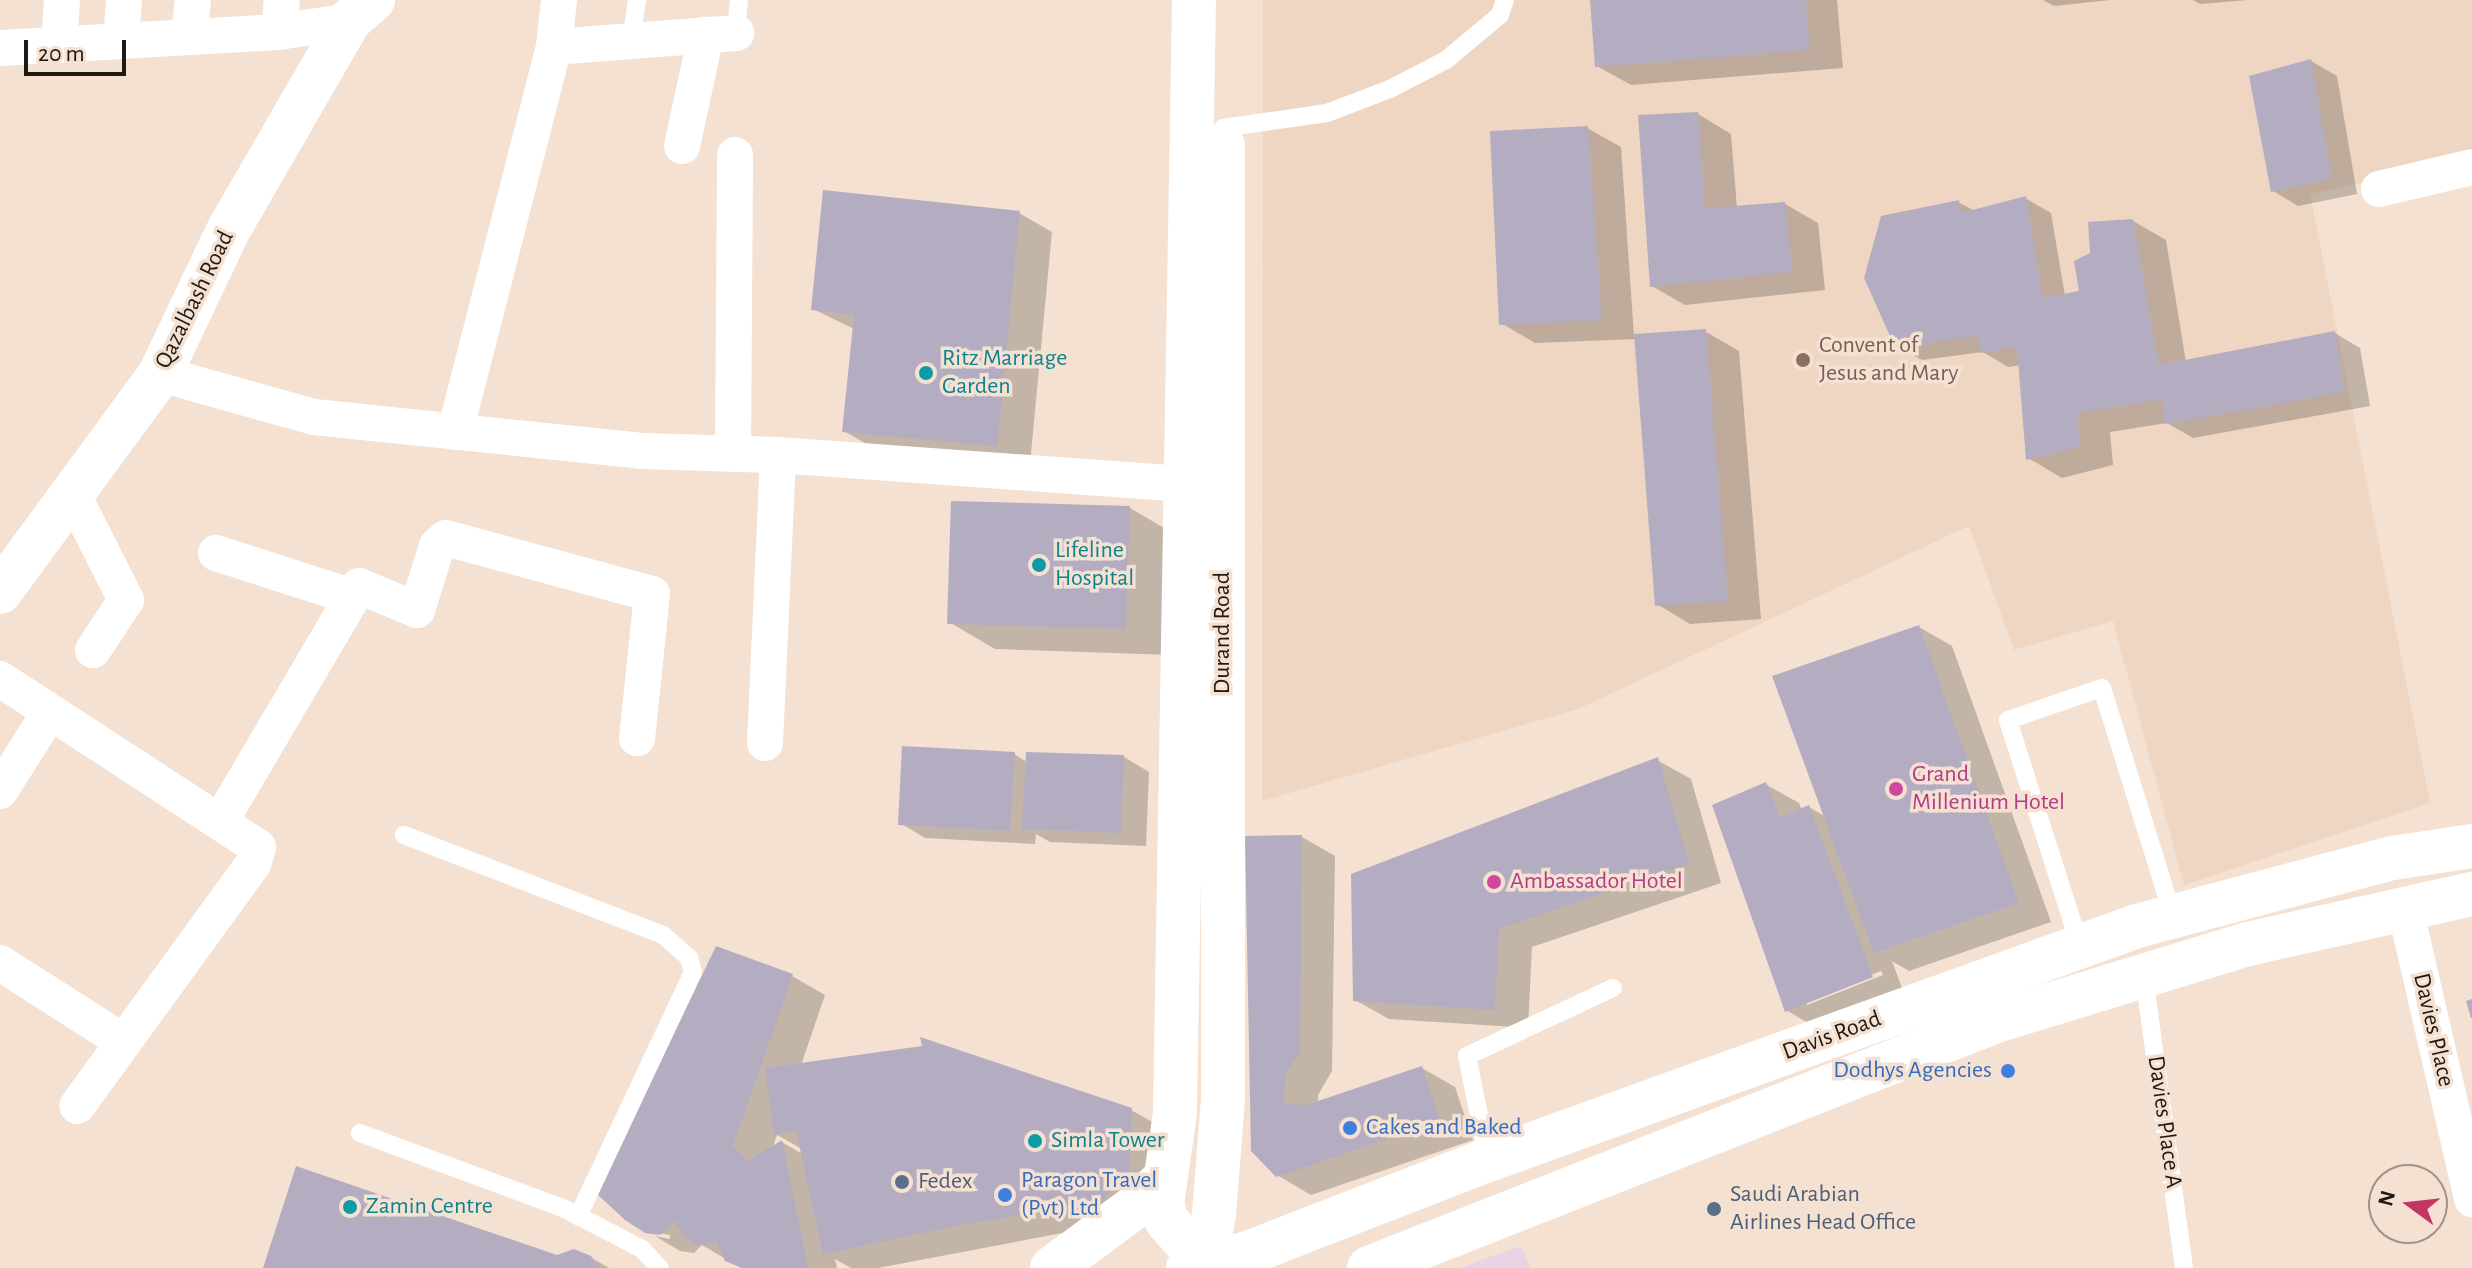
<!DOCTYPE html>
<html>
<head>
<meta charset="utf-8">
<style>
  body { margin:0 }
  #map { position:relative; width:2472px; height:1268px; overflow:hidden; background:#f4e1d2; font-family:"Alegreya Sans",sans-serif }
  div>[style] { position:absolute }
  .commercial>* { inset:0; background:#e9d4e3 }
  .built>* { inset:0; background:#efd6c2 }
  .shadow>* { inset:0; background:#0003 }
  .building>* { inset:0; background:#b4adc1 }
  .lane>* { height:18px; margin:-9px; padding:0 9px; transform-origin:9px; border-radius:9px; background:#fff }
  .street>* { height:36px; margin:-18px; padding:0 18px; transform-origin:18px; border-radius:18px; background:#fff }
  .secondary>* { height:44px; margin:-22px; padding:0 22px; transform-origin:22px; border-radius:22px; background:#fff }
  .dots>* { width:22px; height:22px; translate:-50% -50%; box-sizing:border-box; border:4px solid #f4e1d2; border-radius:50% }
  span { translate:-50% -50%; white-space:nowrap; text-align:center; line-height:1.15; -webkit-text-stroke:7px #f4e1d2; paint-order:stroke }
  .street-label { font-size:24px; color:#1f1913 }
  .education-label { font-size:24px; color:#785e54 }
  .left { translate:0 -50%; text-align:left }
  .culture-label { font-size:24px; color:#0d838f }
  .hotel-label { font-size:24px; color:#b23c85 }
  .shop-label { font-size:24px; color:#366cbe }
  .right { translate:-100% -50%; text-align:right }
  .service-label { font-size:24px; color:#4e5e75 }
  .north { position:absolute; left:2368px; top:1164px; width:80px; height:80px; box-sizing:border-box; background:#f4e1d2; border:2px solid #9f9186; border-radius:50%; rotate:285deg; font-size:22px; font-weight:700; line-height:32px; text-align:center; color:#1f1913 }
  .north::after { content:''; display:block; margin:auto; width:28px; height:36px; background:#c33563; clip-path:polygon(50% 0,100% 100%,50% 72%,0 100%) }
  .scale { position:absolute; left:24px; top:40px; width:102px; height:36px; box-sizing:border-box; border:4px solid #1f1913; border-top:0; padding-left:10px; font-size:24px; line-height:28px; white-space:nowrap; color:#1f1913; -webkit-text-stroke:6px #f4e1d2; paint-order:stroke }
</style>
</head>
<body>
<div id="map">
  <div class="commercial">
    <i style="clip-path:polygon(1521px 1246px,1531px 1268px,1459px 1268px)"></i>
  </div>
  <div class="built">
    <i style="clip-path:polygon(1263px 0,2472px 0,2472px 159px,2310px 194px,2430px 803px,2184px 885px,2113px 621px,2014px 650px,1969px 526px,1578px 709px,1262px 801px)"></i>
  </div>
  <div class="shadow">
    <i style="clip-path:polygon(1592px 0,1837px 0,1843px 68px,1631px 85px,1597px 66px)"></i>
    <i style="clip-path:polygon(2043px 0,2110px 0,2054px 6px)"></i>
    <i style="clip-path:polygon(2193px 0,2248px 0,2200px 4px)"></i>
    <i style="clip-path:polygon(2311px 61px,2337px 76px,2357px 194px,2298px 206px,2273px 191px)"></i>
    <i style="clip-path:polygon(1698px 114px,1731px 134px,1737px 208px,1785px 204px,1818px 223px,1825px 290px,1685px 305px,1652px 286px)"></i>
    <i style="clip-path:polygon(1587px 128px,1621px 147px,1634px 336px,1706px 332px,1739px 351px,1761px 619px,1690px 624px,1657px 604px,1636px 339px,1535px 343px,1501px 323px)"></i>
    <i style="clip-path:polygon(2025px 198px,2051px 213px,2065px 296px,2082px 292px,2092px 254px,2133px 221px,2166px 240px,2186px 362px,2335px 333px,2360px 348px,2370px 406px,2193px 438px,2167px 423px,2110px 432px,2113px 465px,2062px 478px,2028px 458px,2021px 365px,2008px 367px,1983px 352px,1922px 360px,1896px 345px,1958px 202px,1975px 211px)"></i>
    <i style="clip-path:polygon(1019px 213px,1052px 232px,1030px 464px,877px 450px,844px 431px,854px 329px,813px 309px)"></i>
    <i style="clip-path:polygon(1130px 508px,1176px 535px,1172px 655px,995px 649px,949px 622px)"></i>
    <i style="clip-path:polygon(evenodd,1919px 627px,1952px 646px,2051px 922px,1909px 971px,1892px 961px,1905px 996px,1820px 1030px,1786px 1010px,1765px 784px,1799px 803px,1802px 810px,1809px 807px,1826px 817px,1919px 627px,1881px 971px,1883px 975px,1807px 1005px,1807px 1001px,1881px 971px)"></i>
    <i style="clip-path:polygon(1014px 754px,1027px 762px,1124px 757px,1149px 772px,1146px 846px,1050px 842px,1036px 834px,1035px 844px,925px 838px,900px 823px)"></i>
    <i style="clip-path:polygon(1657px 760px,1691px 779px,1721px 883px,1532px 947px,1528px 1028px,1389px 1019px,1355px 1000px)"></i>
    <i style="clip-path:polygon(1302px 837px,1335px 856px,1332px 1071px,1318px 1095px,1318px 1103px,1422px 1068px,1455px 1087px,1473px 1140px,1311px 1195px,1277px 1175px)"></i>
    <i style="clip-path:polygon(evenodd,717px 949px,792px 976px,825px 995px,801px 1065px,1131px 1110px,1165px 1129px,1136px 1219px,878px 1268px,851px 1268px,835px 1259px,837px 1268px,741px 1268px,702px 1245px,694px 1253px,680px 1251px,655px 1236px,670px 1239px,670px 1235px,648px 1231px,717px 949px,777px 1135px,802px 1149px,804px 1155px,782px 1142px,772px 1149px,777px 1135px)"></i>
    <i style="clip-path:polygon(590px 1257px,609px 1268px,265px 1268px,557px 1258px)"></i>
  </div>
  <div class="building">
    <i style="clip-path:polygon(1590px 0,1806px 0,1810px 50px,1595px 67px)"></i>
    <i style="clip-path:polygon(2311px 59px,2332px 179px,2271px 192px,2249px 76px)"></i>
    <i style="clip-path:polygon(1698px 112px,1705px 208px,1785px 202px,1792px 272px,1650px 287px,1638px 115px)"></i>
    <i style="clip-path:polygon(1588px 126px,1602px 321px,1499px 325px,1490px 131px)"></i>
    <i style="clip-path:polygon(823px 190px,1020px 211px,997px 446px,842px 432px,854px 315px,811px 310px)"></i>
    <i style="clip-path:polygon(2026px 196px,2043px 298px,2079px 291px,2074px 261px,2090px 253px,2088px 222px,2133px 219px,2159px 365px,2335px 331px,2345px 392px,2165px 424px,2162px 400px,2077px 413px,2080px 447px,2026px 460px,2017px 347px,1980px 353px,1978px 336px,1895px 347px,1864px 278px,1881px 216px,1959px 200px,1961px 213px)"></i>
    <i style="clip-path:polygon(1706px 329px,1728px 601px,1655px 606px,1634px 334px)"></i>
    <i style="clip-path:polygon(951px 501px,1130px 506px,1126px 629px,947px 624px)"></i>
    <i style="clip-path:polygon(1919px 625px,2019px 903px,1874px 953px,1772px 676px)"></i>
    <i style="clip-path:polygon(902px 746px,1015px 752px,1010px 831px,898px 825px)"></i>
    <i style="clip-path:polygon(1026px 752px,1124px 755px,1121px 833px,1022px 829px)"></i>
    <i style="clip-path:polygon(1658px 757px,1689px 864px,1499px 929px,1495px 1010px,1353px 1001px,1351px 874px)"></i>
    <i style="clip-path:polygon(1766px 782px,1780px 817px,1809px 805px,1873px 977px,1785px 1012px,1712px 805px)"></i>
    <i style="clip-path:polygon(1302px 835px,1300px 1052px,1285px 1076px,1284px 1104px,1306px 1105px,1422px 1066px,1440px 1121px,1276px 1177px,1251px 1151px,1245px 836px)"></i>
    <i style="clip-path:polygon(716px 946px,793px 974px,733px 1146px,748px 1161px,782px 1140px,808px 1268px,742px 1268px,725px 1261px,715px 1240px,708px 1245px,696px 1244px,684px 1237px,675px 1221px,660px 1235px,645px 1233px,625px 1220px,597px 1194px)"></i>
    <i style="clip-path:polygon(2472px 999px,2472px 1018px,2471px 1018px,2466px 1001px)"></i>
    <i style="clip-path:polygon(920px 1037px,1132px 1108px,1129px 1173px,1102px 1201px,956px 1226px,823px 1254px,796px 1131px,774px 1135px,765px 1068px,922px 1046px)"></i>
    <i style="clip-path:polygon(296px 1166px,557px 1255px,574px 1249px,591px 1256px,600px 1268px,263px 1268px)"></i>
  </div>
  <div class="lane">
    <i style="left:736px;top:33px;width:33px;rotate:-85deg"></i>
    <i style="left:631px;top:41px;width:41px;rotate:-81.7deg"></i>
    <i style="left:1223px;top:128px;width:105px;rotate:-8.2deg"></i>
    <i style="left:1327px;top:113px;width:67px;rotate:-20.9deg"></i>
    <i style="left:1390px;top:89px;width:63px;rotate:-27.4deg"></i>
    <i style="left:1446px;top:60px;width:70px;rotate:-39.8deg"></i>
    <i style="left:1500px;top:15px;width:16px;rotate:-72deg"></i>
    <i style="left:404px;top:835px;width:278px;rotate:21.1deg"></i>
    <i style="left:663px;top:935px;width:35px;rotate:41deg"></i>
    <i style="left:689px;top:958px;width:15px;rotate:74deg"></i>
    <i style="left:693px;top:972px;width:270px;rotate:115.2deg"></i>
    <i style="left:2080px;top:946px;width:237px;rotate:-107.7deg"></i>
    <i style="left:2008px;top:720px;width:99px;rotate:-18.8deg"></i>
    <i style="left:2102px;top:688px;width:239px;rotate:72.7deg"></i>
    <i style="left:2144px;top:976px;width:295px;rotate:82.2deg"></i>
    <i style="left:360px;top:1133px;width:216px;rotate:20.3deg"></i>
    <i style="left:563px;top:1208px;width:89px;rotate:27.4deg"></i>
    <i style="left:642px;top:1249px;width:26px;rotate:47deg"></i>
    <i style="left:1488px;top:1160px;width:106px;rotate:-101.4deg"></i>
    <i style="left:1467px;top:1056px;width:161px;rotate:-25deg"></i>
  </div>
  <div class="street">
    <i style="left:279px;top:32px;width:32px;rotate:-85deg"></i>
    <i style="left:189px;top:37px;width:37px;rotate:-84deg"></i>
    <i style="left:121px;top:41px;width:41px;rotate:-85.8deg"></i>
    <i style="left:59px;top:45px;width:45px;rotate:-86.2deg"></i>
    <i style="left:554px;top:47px;width:183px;rotate:-4.4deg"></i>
    <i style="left:0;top:48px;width:279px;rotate:-3.3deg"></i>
    <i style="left:279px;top:32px;width:71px;rotate:-8.9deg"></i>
    <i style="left:682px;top:146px;width:114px;rotate:-77.8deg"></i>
    <i style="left:2379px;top:189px;width:96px;rotate:-13.3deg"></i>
    <i style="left:160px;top:374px;width:160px;rotate:15.6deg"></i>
    <i style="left:314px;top:417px;width:330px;rotate:5.9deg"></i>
    <i style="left:642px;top:451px;width:136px;rotate:1.7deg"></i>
    <i style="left:778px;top:455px;width:410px;rotate:4.1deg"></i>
    <i style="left:455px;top:432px;width:398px;rotate:-75.6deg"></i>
    <i style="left:554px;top:47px;width:47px;rotate:-83.9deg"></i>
    <i style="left:733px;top:454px;width:299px;rotate:-89.6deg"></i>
    <i style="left:72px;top:493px;width:120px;rotate:63.2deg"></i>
    <i style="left:126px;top:600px;width:60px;rotate:123.4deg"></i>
    <i style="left:216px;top:553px;width:143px;rotate:17.9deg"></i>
    <i style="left:0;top:679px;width:308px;rotate:33.1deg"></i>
    <i style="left:258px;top:847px;width:18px;rotate:106deg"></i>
    <i style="left:253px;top:864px;width:299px;rotate:126deg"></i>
    <i style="left:765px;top:743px;width:288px;rotate:-87.4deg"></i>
    <i style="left:0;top:791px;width:93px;rotate:-57.7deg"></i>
    <i style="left:220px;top:822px;width:274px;rotate:-59.5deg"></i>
    <i style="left:359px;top:586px;width:63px;rotate:22.5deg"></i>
    <i style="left:417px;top:610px;width:67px;rotate:-72.6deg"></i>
    <i style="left:437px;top:546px;width:12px;rotate:-42deg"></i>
    <i style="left:446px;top:538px;width:213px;rotate:15.2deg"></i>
    <i style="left:652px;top:594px;width:145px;rotate:95.9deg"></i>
    <i style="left:2405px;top:908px;width:299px;rotate:77deg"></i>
    <i style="left:0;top:963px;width:147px;rotate:32.5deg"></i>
  </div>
  <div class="secondary">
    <i style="left:1194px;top:0;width:1113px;rotate:90.98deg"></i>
    <i style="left:1175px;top:1113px;width:92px;rotate:98.1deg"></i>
    <i style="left:1162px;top:1204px;width:18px;rotate:74deg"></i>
    <i style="left:1167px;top:1221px;width:62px;rotate:48.9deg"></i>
    <i style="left:0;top:592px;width:270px;rotate:-53.7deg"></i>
    <i style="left:160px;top:374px;width:161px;rotate:-64.6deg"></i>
    <i style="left:229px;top:229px;width:240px;rotate:-60deg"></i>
    <i style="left:349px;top:21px;width:32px;rotate:-41deg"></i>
    <i style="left:1052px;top:1268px;width:104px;rotate:-36.4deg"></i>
    <i style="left:1136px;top:1206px;width:36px;rotate:-44deg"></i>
    <i style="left:1188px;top:1268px;width:62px;rotate:-14deg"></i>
    <i style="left:1248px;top:1253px;width:257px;rotate:-21.2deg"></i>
    <i style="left:1488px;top:1160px;width:690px;rotate:-19.83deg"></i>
    <i style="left:2137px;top:926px;width:265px;rotate:-14.9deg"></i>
    <i style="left:2393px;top:858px;width:80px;rotate:-8.6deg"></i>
    <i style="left:1204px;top:1268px;width:55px;rotate:-79.5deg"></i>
    <i style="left:1214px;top:1214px;width:114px;rotate:-85.5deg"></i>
    <i style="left:1223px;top:1100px;width:954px;rotate:-90deg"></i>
    <i style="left:1369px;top:1268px;width:674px;rotate:-21.5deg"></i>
    <i style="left:1996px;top:1021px;width:264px;rotate:-17deg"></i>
    <i style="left:2248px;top:944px;width:230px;rotate:-12.6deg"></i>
  </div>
  <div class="dots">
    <i style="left:1803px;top:360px;background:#8d6e63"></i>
    <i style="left:926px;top:373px;background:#0f9aa8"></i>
    <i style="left:1039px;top:565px;background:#0f9aa8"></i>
    <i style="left:1896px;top:789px;background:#d1479c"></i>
    <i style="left:1494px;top:882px;background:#d1479c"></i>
    <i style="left:2008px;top:1071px;background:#3f7fe0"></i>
    <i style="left:1350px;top:1128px;background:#3f7fe0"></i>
    <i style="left:1035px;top:1141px;background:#0f9aa8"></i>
    <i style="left:902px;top:1182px;background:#5c6f8a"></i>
    <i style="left:1005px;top:1195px;background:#3f7fe0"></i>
    <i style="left:350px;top:1207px;background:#0f9aa8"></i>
    <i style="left:1714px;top:1209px;background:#5c6f8a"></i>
  </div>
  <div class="street-label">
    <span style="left:195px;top:300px;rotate:-64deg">Qazalbash Road</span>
    <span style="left:1223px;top:633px;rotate:-90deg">Durand Road</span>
    <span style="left:2433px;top:1030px;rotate:77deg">Davies Place</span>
    <span style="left:1832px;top:1036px;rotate:-20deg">Davis Road</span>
    <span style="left:2164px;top:1122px;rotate:82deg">Davies Place A</span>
  </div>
  <div class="education-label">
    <span class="left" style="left:1819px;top:360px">Convent of<br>Jesus and Mary</span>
  </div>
  <div class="culture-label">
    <span class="left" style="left:942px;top:373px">Ritz Marriage<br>Garden</span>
    <span class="left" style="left:1055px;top:565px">Lifeline<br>Hospital</span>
    <span class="left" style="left:1051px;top:1141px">Simla Tower</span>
    <span class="left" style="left:366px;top:1207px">Zamin Centre</span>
  </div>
  <div class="hotel-label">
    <span class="left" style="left:1912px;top:789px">Grand<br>Millenium Hotel</span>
    <span class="left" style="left:1510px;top:882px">Ambassador Hotel</span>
  </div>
  <div class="shop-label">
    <span class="right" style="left:1992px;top:1071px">Dodhys Agencies</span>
    <span class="left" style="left:1366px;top:1128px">Cakes and Baked</span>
    <span class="left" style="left:1021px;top:1195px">Paragon Travel<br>(Pvt) Ltd</span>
  </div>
  <div class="service-label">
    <span class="left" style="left:918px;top:1182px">Fedex</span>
    <span class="left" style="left:1730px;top:1209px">Saudi Arabian<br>Airlines Head Office</span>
  </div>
  <div class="north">N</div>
  <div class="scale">20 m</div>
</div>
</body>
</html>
